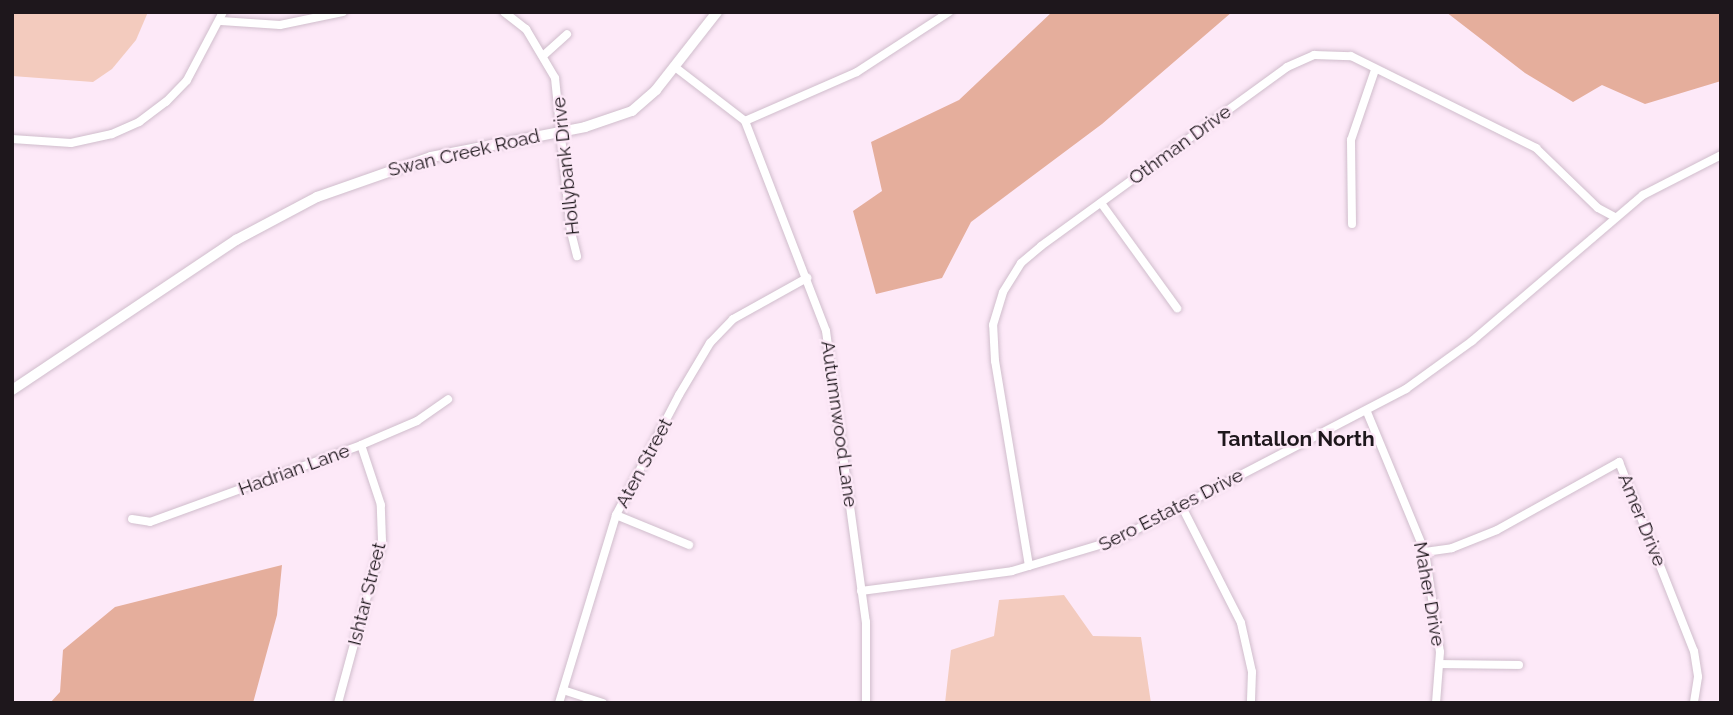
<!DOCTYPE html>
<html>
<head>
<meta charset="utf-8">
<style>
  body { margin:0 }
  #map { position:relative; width:1733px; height:715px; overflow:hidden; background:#fde9f8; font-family:Raleway,sans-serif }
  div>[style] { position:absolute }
  .green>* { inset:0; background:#f3cbbe }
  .forest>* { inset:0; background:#e5ae9c }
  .roads { filter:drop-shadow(0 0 2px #d0bdcc) drop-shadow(0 0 2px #d0bdcc) }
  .minor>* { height:8px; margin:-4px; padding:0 4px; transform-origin:4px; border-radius:4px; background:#fff }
  .tertiary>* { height:10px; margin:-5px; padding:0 5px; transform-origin:5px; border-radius:5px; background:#fff }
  span { translate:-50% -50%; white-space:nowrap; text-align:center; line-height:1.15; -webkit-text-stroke:5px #fde9f8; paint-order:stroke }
  .street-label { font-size:19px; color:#1e171c }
  .neighbourhood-label { font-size:21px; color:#1e171c; font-weight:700 }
  .frame { position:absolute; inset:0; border:14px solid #1e171c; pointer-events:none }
</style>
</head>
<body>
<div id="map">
  <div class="green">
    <i style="clip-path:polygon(12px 12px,148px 12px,136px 40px,112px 69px,93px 82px,12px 76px)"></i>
    <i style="clip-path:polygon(1064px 595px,1093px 636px,1141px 637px,1151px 703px,945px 703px,951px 650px,994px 636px,999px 600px)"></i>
  </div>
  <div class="forest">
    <i style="clip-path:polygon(1052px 12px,1232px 12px,1102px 124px,971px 222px,942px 278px,876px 294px,853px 211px,882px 191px,871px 142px,959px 100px)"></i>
    <i style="clip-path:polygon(1446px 12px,1721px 12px,1721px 81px,1645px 104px,1602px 85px,1573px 102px,1525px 73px)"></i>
    <i style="clip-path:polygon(282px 565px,277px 615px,253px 703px,50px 703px,60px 692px,63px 650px,115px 607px)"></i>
  </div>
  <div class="roads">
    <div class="minor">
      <i style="left:504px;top:12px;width:28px;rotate:38deg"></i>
      <i style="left:526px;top:29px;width:57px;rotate:59.4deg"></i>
      <i style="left:555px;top:78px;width:155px;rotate:84.1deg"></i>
      <i style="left:571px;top:232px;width:25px;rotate:76deg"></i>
      <i style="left:221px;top:21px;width:59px;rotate:3.9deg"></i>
      <i style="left:280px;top:25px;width:64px;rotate:-11.7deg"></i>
      <i style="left:544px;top:55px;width:31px;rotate:-42deg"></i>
      <i style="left:675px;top:67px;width:88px;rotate:37.6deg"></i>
      <i style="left:745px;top:121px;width:225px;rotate:68.9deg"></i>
      <i style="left:826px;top:331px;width:294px;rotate:82.2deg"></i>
      <i style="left:866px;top:622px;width:81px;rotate:90deg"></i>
      <i style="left:745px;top:121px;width:122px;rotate:-23.6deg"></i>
      <i style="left:857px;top:72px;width:110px;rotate:-33.1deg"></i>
      <i style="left:12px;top:139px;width:59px;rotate:3.9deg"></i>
      <i style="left:71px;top:143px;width:42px;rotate:-12.4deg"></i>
      <i style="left:112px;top:134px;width:30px;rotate:-24deg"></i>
      <i style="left:139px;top:122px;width:34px;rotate:-37deg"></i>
      <i style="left:166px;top:102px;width:30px;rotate:-46deg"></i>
      <i style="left:187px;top:80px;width:77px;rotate:-62.1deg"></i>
      <i style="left:1101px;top:203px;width:130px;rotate:54.1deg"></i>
      <i style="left:1352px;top:224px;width:84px;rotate:-90.7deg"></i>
      <i style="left:1351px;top:140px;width:74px;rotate:-71.1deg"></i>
      <i style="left:1367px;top:412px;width:152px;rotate:67.5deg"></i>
      <i style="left:1425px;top:552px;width:101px;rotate:81.5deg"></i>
      <i style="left:1440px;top:652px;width:51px;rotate:94.5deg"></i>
      <i style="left:1181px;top:505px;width:132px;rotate:63deg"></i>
      <i style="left:1241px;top:623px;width:50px;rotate:77.3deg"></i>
      <i style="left:1252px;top:672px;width:31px;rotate:92deg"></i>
      <i style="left:616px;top:515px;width:79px;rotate:22.3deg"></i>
      <i style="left:132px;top:519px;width:18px;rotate:9deg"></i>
      <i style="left:150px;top:522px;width:225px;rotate:-20deg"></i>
      <i style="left:361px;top:445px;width:61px;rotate:-23.2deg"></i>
      <i style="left:417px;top:421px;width:38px;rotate:-35deg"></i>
      <i style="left:1425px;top:552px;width:27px;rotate:-8deg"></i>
      <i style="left:1452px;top:548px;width:48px;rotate:-21.8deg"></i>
      <i style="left:1497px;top:530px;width:140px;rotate:-29.1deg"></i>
      <i style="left:1619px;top:462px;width:203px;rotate:68.4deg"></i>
      <i style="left:1694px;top:651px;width:26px;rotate:81deg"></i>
      <i style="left:1698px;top:677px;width:26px;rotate:99deg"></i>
      <i style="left:1029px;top:566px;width:208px;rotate:-99.4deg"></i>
      <i style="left:995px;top:361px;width:36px;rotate:-93deg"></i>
      <i style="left:993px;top:325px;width:34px;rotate:-73deg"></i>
      <i style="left:1003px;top:292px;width:34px;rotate:-58deg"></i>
      <i style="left:1021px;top:263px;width:26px;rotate:-40deg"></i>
      <i style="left:1041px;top:246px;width:304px;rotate:-36deg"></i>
      <i style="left:1287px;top:67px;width:30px;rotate:-24deg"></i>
      <i style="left:1314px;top:55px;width:37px;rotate:2deg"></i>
      <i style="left:1351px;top:56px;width:207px;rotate:26.4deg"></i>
      <i style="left:1536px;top:148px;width:86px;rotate:44.1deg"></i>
      <i style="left:1598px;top:208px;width:19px;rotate:28deg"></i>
      <i style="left:861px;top:591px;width:152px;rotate:-7.5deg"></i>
      <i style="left:1012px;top:571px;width:109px;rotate:-16.6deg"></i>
      <i style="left:1116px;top:540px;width:327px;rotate:-27.5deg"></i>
      <i style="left:1406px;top:389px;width:82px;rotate:-36deg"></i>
      <i style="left:1472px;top:341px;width:225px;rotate:-40.5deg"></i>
      <i style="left:1643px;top:195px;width:88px;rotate:-27.1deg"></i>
      <i style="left:1440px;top:664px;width:79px;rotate:0.7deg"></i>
      <i style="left:563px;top:690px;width:42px;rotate:18deg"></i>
      <i style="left:338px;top:703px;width:168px;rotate:-74.8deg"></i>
      <i style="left:382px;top:541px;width:36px;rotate:-92deg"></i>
      <i style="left:381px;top:505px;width:63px;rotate:-108.4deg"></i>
      <i style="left:559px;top:703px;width:196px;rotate:-73.1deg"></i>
      <i style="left:616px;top:515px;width:136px;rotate:-62.3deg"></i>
      <i style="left:679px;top:395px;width:61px;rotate:-59.2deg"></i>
      <i style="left:710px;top:343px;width:33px;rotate:-46deg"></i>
      <i style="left:733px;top:319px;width:85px;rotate:-29deg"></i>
    </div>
    <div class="tertiary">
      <i style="left:12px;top:390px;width:270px;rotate:-33.8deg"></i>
      <i style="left:236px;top:240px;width:92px;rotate:-28deg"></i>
      <i style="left:317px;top:197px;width:121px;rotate:-19.3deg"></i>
      <i style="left:431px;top:157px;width:157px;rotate:-11deg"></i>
      <i style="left:585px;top:127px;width:50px;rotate:-18.8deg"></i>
      <i style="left:632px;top:111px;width:32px;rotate:-41deg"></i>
      <i style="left:656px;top:90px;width:99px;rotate:-52deg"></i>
    </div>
  </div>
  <div class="street-label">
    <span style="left:1180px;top:145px;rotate:-36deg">Othman Drive</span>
    <span style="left:464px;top:153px;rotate:-13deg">Swan Creek Road</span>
    <span style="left:566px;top:166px;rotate:-96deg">Hollybank Drive</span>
    <span style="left:839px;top:424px;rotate:82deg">Autumnwood Lane</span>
    <span style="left:644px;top:463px;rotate:-62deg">Aten Street</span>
    <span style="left:294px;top:470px;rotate:-20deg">Hadrian Lane</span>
    <span style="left:1171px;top:510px;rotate:-27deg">Sero Estates Drive</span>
    <span style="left:1642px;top:520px;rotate:68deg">Amer Drive</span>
    <span style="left:367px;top:594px;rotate:-76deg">Ishtar Street</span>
    <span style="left:1429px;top:594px;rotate:80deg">Maher Drive</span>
  </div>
  <div class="neighbourhood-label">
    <span style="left:1296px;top:439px">Tantallon North</span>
  </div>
  <div class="frame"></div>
</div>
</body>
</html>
